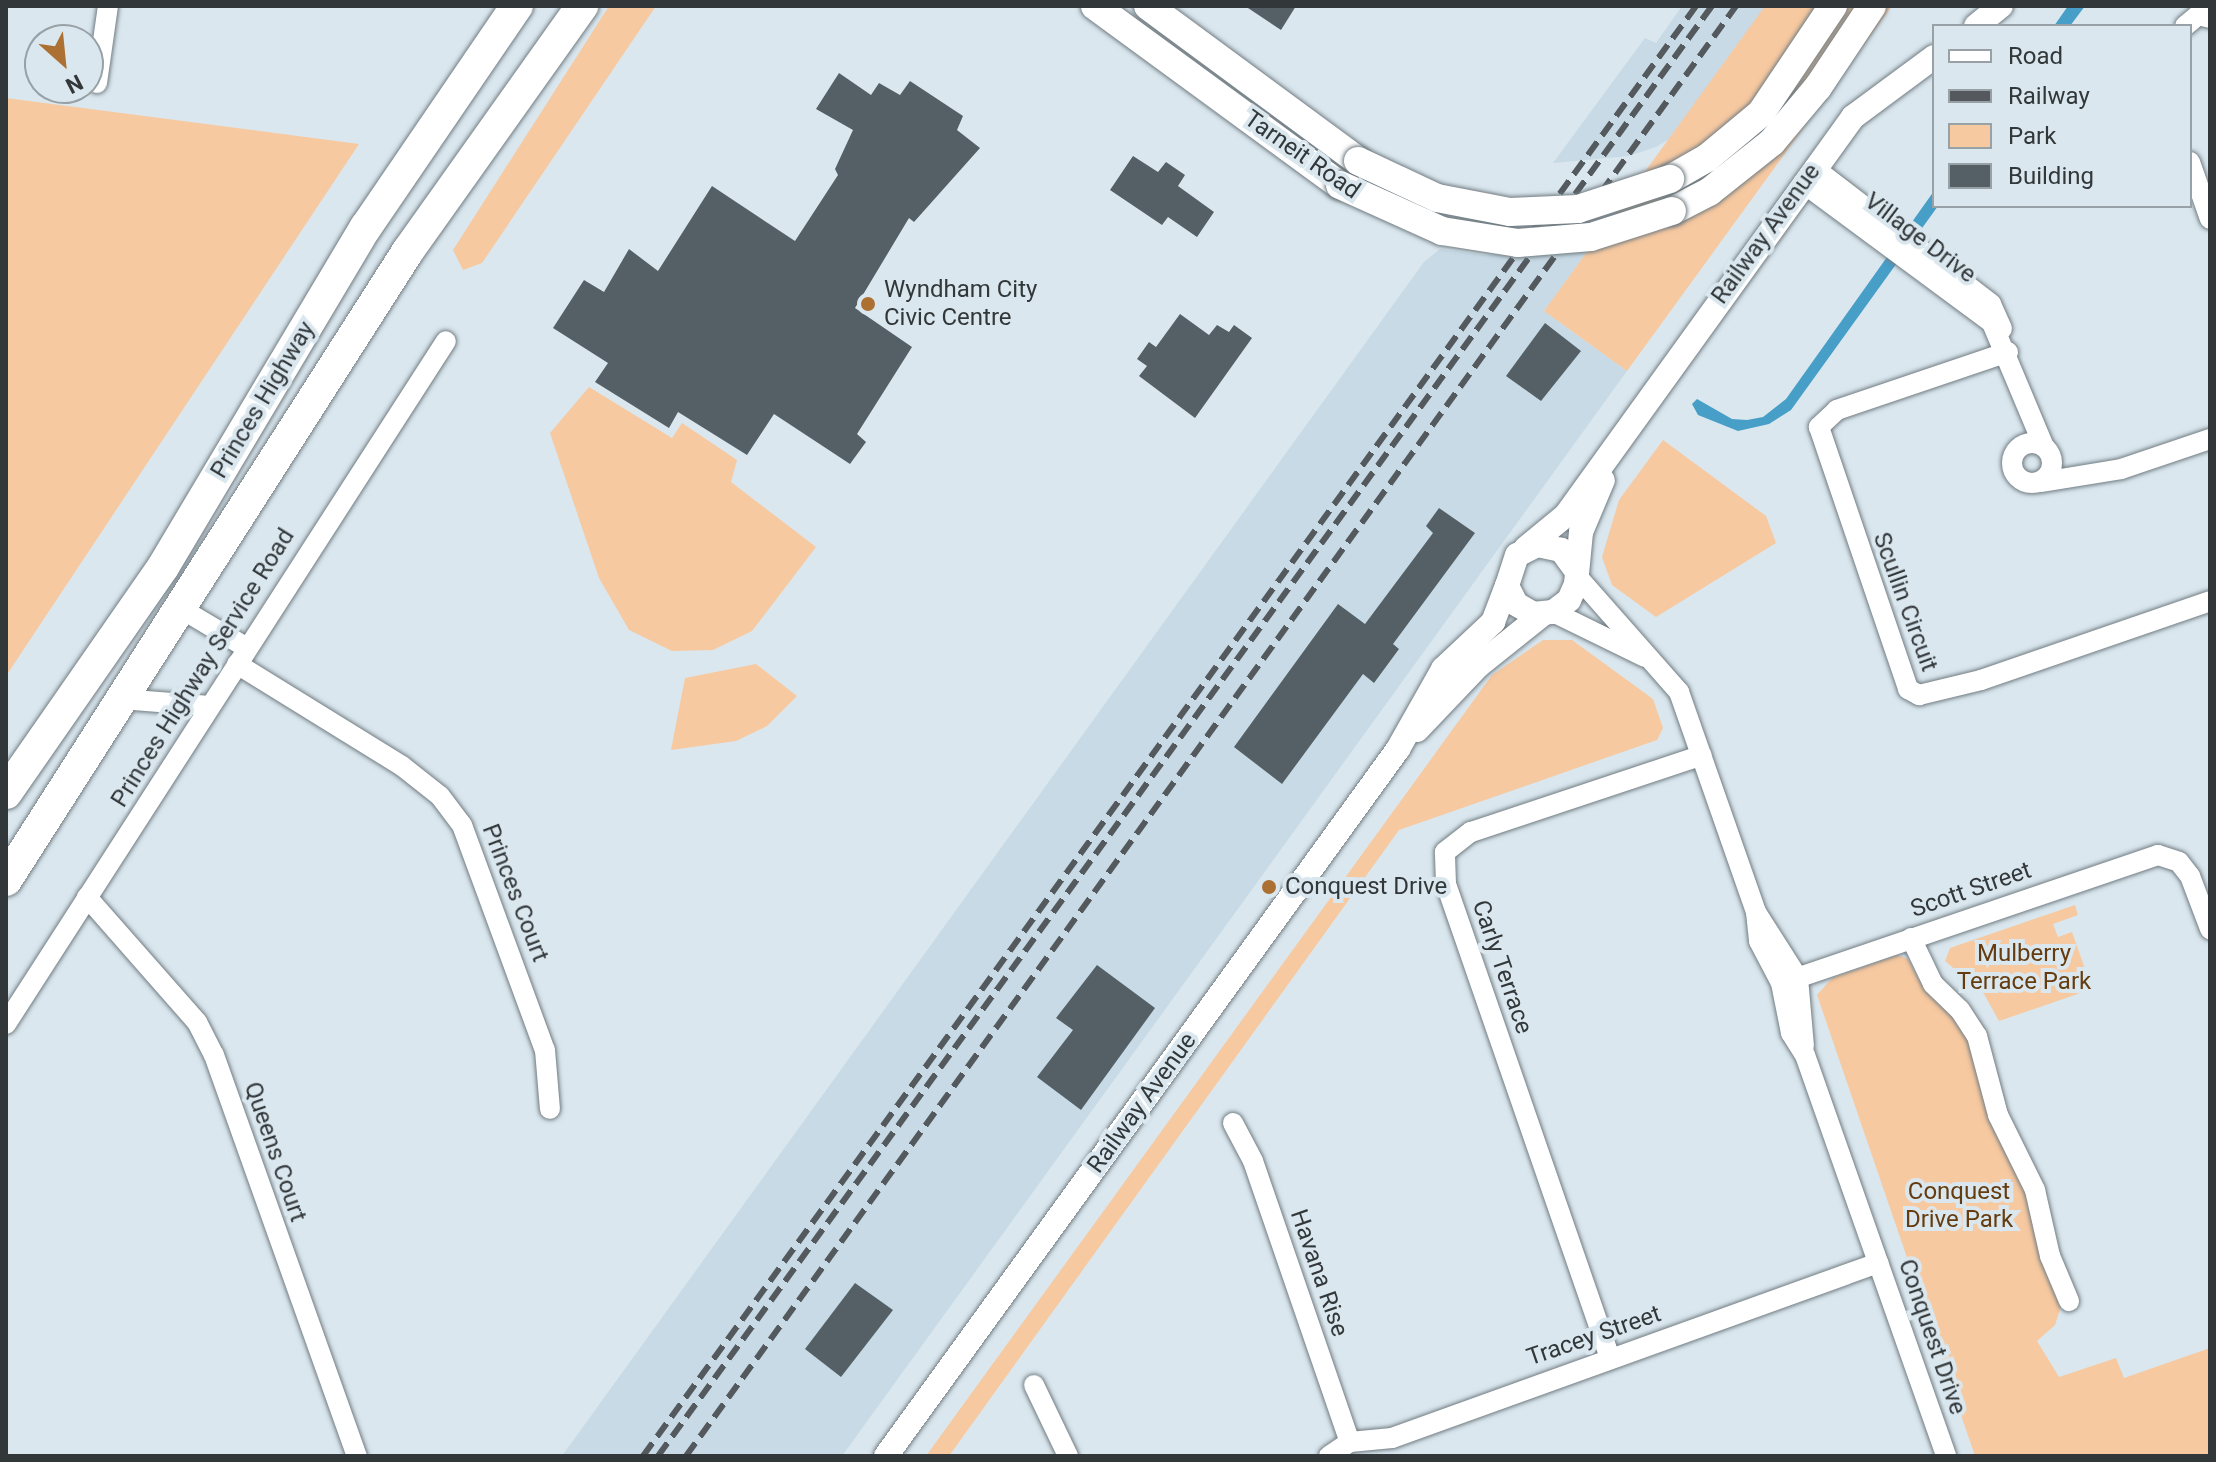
<!DOCTYPE html>
<html>
<head>
<meta charset="utf-8">
<style>
  body { margin:0 }
  #map { position:relative; width:2216px; height:1462px; overflow:hidden; background:#dae7ee; font-family:Roboto,sans-serif }
  div>[style] { position:absolute }
  .built>* { inset:0; background:#c7dae5 }
  .green>* { inset:0; background:#f7c9a0 }
  .water>* { inset:0; background:#479ec7 }
  .building>* { inset:0; background:#556066 }
  .roads { filter:drop-shadow(0 0 2px #717c82) drop-shadow(0 0 2px #717c82) }
  .minor>* { height:20px; margin:-10px; padding:0 10px; transform-origin:10px; border-radius:10px; background:#fff }
  .minor>.ring { margin:-10px; padding:0; box-sizing:content-box; background:none; border:20px solid #fff; border-radius:50% }
  .tertiary>* { height:24px; margin:-12px; padding:0 12px; transform-origin:12px; border-radius:12px; background:#fff }
  .secondary>* { height:28px; margin:-14px; padding:0 14px; transform-origin:14px; border-radius:14px; background:#fff }
  .trunk>* { height:32px; margin:-16px; padding:0 16px; transform-origin:16px; border-radius:16px; background:#fff }
  .rail>* { height:6px; margin-top:-3px; transform-origin:0; background:repeating-linear-gradient(90deg,#53595d 0 16px,transparent 0 24px) }
  .bridges { filter:drop-shadow(0 0 2px #717c82) drop-shadow(0 0 2px #717c82) }
  .secondary-bridge>* { height:28px; margin:-14px; padding:0 14px; transform-origin:14px; border-radius:14px; background:#fff }
  .dots>* { width:22px; height:22px; translate:-50% -50%; box-sizing:border-box; border:4px solid #dae7ee; border-radius:50% }
  span { translate:-50% -50%; white-space:nowrap; text-align:center; line-height:1.15; -webkit-text-stroke:8px #dae7ee; paint-order:stroke }
  .street-label { font-size:24px; color:#32373a }
  .poi-label { font-size:24px; color:#32373a }
  .left { translate:0 -50%; text-align:left }
  .park-label { font-size:24px; color:#643c0f }
  .frame { position:absolute; inset:0; border:8px solid #32373a; pointer-events:none }
  .legend { position:absolute; left:1932px; top:24px; width:260px; height:184px; box-sizing:border-box; background:#dae7ee; border:2px solid #97a1a6; margin:0; padding:10px 14px; list-style:none; font-size:24px; color:#32373a }
  .legend li { display:flex; align-items:center; gap:16px; height:40px }
  .legend b { width:40px; border:2px solid #97a1a6 }
  .north { position:absolute; left:24px; top:24px; width:80px; height:80px; box-sizing:border-box; background:#dae7ee; border:2px solid #97a1a6; border-radius:50%; rotate:153deg; font-size:22px; font-weight:700; line-height:32px; text-align:center; color:#32373a }
  .north::after { content:''; display:block; margin:auto; width:28px; height:36px; background:#ac7032; clip-path:polygon(50% 0,100% 100%,50% 72%,0 100%) }
</style>
</head>
<body>
<div id="map">
  <div class="built">
    <i style="clip-path:polygon(1682px 6px,1801px 6px,1709px 115px,1656px 147px,1629px 156px,1553px 163px,1645px 38px,1656px 43px)"></i>
    <i style="clip-path:polygon(1440px 249px,1485px 255px,1587px 252px,1544px 311px,1627px 371px,842px 1456px,562px 1456px,1424px 262px)"></i>
  </div>
  <div class="green">
    <i style="clip-path:polygon(609px 6px,656px 6px,482px 263px,463px 270px,453px 250px)"></i>
    <i style="clip-path:polygon(1765px 6px,1892px 6px,1627px 371px,1544px 311px)"></i>
    <i style="clip-path:polygon(6px 98px,359px 144px,6px 676px)"></i>
    <i style="clip-path:polygon(589px 387px,672px 438px,682px 423px,737px 460px,731px 482px,816px 547px,752px 631px,713px 650px,672px 651px,629px 630px,599px 578px,550px 433px)"></i>
    <i style="clip-path:polygon(1663px 440px,1766px 516px,1776px 543px,1656px 617px,1612px 585px,1602px 557px,1619px 500px)"></i>
    <i style="clip-path:polygon(1543px 640px,1572px 640px,1653px 699px,1663px 728px,1657px 740px,1399px 830px,949px 1456px,926px 1456px,1492px 675px)"></i>
    <i style="clip-path:polygon(756px 664px,797px 696px,767px 726px,736px 741px,671px 750px,685px 678px)"></i>
    <i style="clip-path:polygon(2075px 905px,2078px 915px,2053px 924px,2058px 937px,2072px 932px,2092px 989px,1999px 1021px,1984px 994px,1945px 961px,1950px 948px)"></i>
    <i style="clip-path:polygon(1897px 955px,1908px 959px,1922px 985px,1967px 1033px,2023px 1183px,2042px 1261px,2061px 1306px,2055px 1325px,2037px 1341px,2059px 1377px,2116px 1358px,2124px 1378px,2210px 1348px,2210px 1456px,1975px 1456px,1817px 995px,1832px 978px)"></i>
  </div>
  <div class="water">
    <i style="clip-path:polygon(2068px 6px,2085px 6px,2070px 26px,2054px 26px)"></i>
    <i style="clip-path:polygon(1934px 191px,1938px 206px,1791px 410px,1769px 424px,1738px 431px,1698px 415px,1692px 404px,1697px 399px,1732px 419px,1747px 420px,1763px 417px,1786px 399px)"></i>
  </div>
  <div class="building">
    <i style="clip-path:polygon(1245px 6px,1296px 6px,1281px 30px)"></i>
    <i style="clip-path:polygon(839px 73px,871px 95px,879px 83px,900px 95px,910px 81px,963px 116px,957px 130px,980px 148px,914px 222px,909px 218px,855px 308px,912px 347px,857px 434px,866px 442px,850px 464px,774px 414px,747px 455px,678px 412px,669px 428px,595px 382px,608px 363px,553px 328px,584px 280px,604px 292px,629px 249px,658px 271px,712px 186px,795px 241px,838px 175px,835px 169px,853px 130px,816px 109px)"></i>
    <i style="clip-path:polygon(1133px 156px,1158px 172px,1166px 162px,1185px 175px,1178px 186px,1214px 212px,1197px 237px,1168px 217px,1162px 225px,1110px 190px)"></i>
    <i style="clip-path:polygon(1180px 314px,1209px 335px,1217px 325px,1229px 332px,1234px 325px,1252px 338px,1195px 418px,1139px 376px,1147px 366px,1137px 359px,1149px 342px,1156px 347px)"></i>
    <i style="clip-path:polygon(1545px 323px,1581px 351px,1541px 401px,1506px 376px)"></i>
    <i style="clip-path:polygon(1439px 508px,1475px 533px,1393px 644px,1399px 649px,1374px 683px,1363px 674px,1282px 784px,1234px 747px,1338px 604px,1365px 624px,1433px 533px,1426px 526px)"></i>
    <i style="clip-path:polygon(1097px 965px,1155px 1008px,1081px 1110px,1037px 1077px,1073px 1030px,1056px 1018px)"></i>
    <i style="clip-path:polygon(855px 1283px,893px 1310px,841px 1377px,805px 1349px)"></i>
  </div>
  <div class="roads">
    <div class="minor">
      <i style="left:2185px;top:26px;width:17px;rotate:-40deg"></i>
      <i style="left:2198px;top:15px;width:12px;rotate:14deg"></i>
      <i style="left:97px;top:83px;width:78px;rotate:-81.9deg"></i>
      <i style="left:2190px;top:162px;width:60px;rotate:70.7deg"></i>
      <i style="left:1814px;top:168px;width:223px;rotate:37.5deg"></i>
      <i style="left:1991px;top:304px;width:27px;rotate:66deg"></i>
      <i style="left:1803px;top:183px;width:235px;rotate:36.5deg"></i>
      <i style="left:1992px;top:323px;width:134px;rotate:67.2deg"></i>
      <i style="left:2008px;top:352px;width:181px;rotate:161.3deg"></i>
      <i style="left:1837px;top:410px;width:25px;rotate:137deg"></i>
      <i style="left:1819px;top:427px;width:277px;rotate:71.2deg"></i>
      <i style="left:1908px;top:689px;width:13px;rotate:29deg"></i>
      <i style="left:1919px;top:695px;width:64px;rotate:-13.6deg"></i>
      <i style="left:1981px;top:680px;width:242px;rotate:-19deg"></i>
      <i class="ring" style="left:2012px;top:443px;width:20px;height:20px"></i>
      <i style="left:2042px;top:482px;width:80px;rotate:-9.3deg"></i>
      <i style="left:2121px;top:469px;width:94px;rotate:-18.6deg"></i>
      <i style="left:1576px;top:575px;width:156px;rotate:48.6deg"></i>
      <i style="left:1679px;top:692px;width:233px;rotate:70.7deg"></i>
      <i style="left:1756px;top:912px;width:78px;rotate:57.5deg"></i>
      <i style="left:1798px;top:978px;width:68px;rotate:85deg"></i>
      <i style="left:180px;top:608px;width:78px;rotate:30.8deg"></i>
      <i style="left:1553px;top:612px;width:102px;rotate:26.1deg"></i>
      <i style="left:237px;top:664px;width:194px;rotate:31.7deg"></i>
      <i style="left:402px;top:766px;width:48px;rotate:38.3deg"></i>
      <i style="left:440px;top:796px;width:36px;rotate:53deg"></i>
      <i style="left:462px;top:825px;width:240px;rotate:69.8deg"></i>
      <i style="left:545px;top:1050px;width:59px;rotate:85.2deg"></i>
      <i style="left:121px;top:699px;width:89px;rotate:4.5deg"></i>
      <i style="left:87px;top:897px;width:167px;rotate:48.7deg"></i>
      <i style="left:197px;top:1022px;width:37px;rotate:63deg"></i>
      <i style="left:214px;top:1055px;width:426px;rotate:70.4deg"></i>
      <i style="left:1756px;top:912px;width:29px;rotate:84deg"></i>
      <i style="left:1759px;top:941px;width:47px;rotate:62.4deg"></i>
      <i style="left:1781px;top:983px;width:51px;rotate:78.7deg"></i>
      <i style="left:1791px;top:1033px;width:26px;rotate:58deg"></i>
      <i style="left:1805px;top:1055px;width:425px;rotate:70.6deg"></i>
      <i style="left:1911px;top:938px;width:51px;rotate:64.4deg"></i>
      <i style="left:1933px;top:984px;width:37px;rotate:44deg"></i>
      <i style="left:1960px;top:1010px;width:31px;rotate:57deg"></i>
      <i style="left:1977px;top:1036px;width:82px;rotate:75.1deg"></i>
      <i style="left:1998px;top:1115px;width:84px;rotate:63.7deg"></i>
      <i style="left:2035px;top:1190px;width:68px;rotate:77.2deg"></i>
      <i style="left:2050px;top:1256px;width:49px;rotate:67.1deg"></i>
      <i style="left:1785px;top:982px;width:394px;rotate:-18.8deg"></i>
      <i style="left:2158px;top:855px;width:22px;rotate:18deg"></i>
      <i style="left:2179px;top:862px;width:18px;rotate:52deg"></i>
      <i style="left:2190px;top:876px;width:57px;rotate:69.3deg"></i>
      <i style="left:6px;top:1024px;width:812px;rotate:-57.21deg"></i>
      <i style="left:1233px;top:1123px;width:43px;rotate:62.2deg"></i>
      <i style="left:1253px;top:1161px;width:297px;rotate:71deg"></i>
      <i style="left:1610px;top:1358px;width:502px;rotate:-109.09deg"></i>
      <i style="left:1446px;top:884px;width:32px;rotate:-92deg"></i>
      <i style="left:1445px;top:852px;width:33px;rotate:-38deg"></i>
      <i style="left:1471px;top:832px;width:243px;rotate:-18.4deg"></i>
      <i style="left:1034px;top:1385px;width:79px;rotate:64.4deg"></i>
      <i style="left:1329px;top:1456px;width:25px;rotate:-34deg"></i>
      <i style="left:1350px;top:1442px;width:42px;rotate:-5.4deg"></i>
      <i style="left:1392px;top:1438px;width:517px;rotate:-19.8deg"></i>
    </div>
    <div class="tertiary">
      <i style="left:1976px;top:26px;width:32px;rotate:-39deg"></i>
      <i style="left:1526px;top:548px;width:52px;rotate:-39.5deg"></i>
      <i style="left:1566px;top:515px;width:491px;rotate:-54.2deg"></i>
      <i style="left:1853px;top:117px;width:101px;rotate:-36.5deg"></i>
      <i style="left:1575px;top:569px;width:24px;rotate:-126deg"></i>
      <i style="left:1561px;top:550px;width:25px;rotate:-168deg"></i>
      <i style="left:1537px;top:545px;width:22px;rotate:153deg"></i>
      <i style="left:1517px;top:555px;width:33px;rotate:108deg"></i>
      <i style="left:1507px;top:586px;width:20px;rotate:63deg"></i>
      <i style="left:1516px;top:604px;width:20px;rotate:30deg"></i>
      <i style="left:1533px;top:614px;width:20px;rotate:-6deg"></i>
      <i style="left:1553px;top:612px;width:20px;rotate:-37deg"></i>
      <i style="left:1569px;top:600px;width:17px;rotate:-66deg"></i>
      <i style="left:1576px;top:584px;width:52px;rotate:-84.5deg"></i>
      <i style="left:1581px;top:532px;width:56px;rotate:-67.1deg"></i>
      <i style="left:1417px;top:730px;width:88px;rotate:-46.4deg"></i>
      <i style="left:1478px;top:666px;width:83px;rotate:-38.7deg"></i>
      <i style="left:886px;top:1456px;width:873px;rotate:-54.09deg"></i>
      <i style="left:1398px;top:749px;width:92px;rotate:-60.6deg"></i>
      <i style="left:1443px;top:669px;width:69px;rotate:-43.2deg"></i>
      <i style="left:1493px;top:622px;width:39px;rotate:-69deg"></i>
    </div>
    <div class="secondary">
      <i style="left:1095px;top:6px;width:303px;rotate:36.2deg"></i>
      <i style="left:1148px;top:6px;width:261px;rotate:36.4deg"></i>
      <i style="left:1670px;top:179px;width:43px;rotate:-29.6deg"></i>
      <i style="left:1707px;top:158px;width:70px;rotate:-39.8deg"></i>
      <i style="left:1761px;top:113px;width:129px;rotate:-56.1deg"></i>
      <i style="left:1672px;top:211px;width:42px;rotate:-27.2deg"></i>
      <i style="left:1709px;top:192px;width:80px;rotate:-38.4deg"></i>
      <i style="left:1772px;top:142px;width:72px;rotate:-50.1deg"></i>
      <i style="left:1818px;top:87px;width:97px;rotate:-56.3deg"></i>
    </div>
    <div class="trunk">
      <i style="left:6px;top:793px;width:275px;rotate:-55.2deg"></i>
      <i style="left:163px;top:567px;width:396px;rotate:-59.2deg"></i>
      <i style="left:366px;top:227px;width:268px;rotate:-55.7deg"></i>
      <i style="left:6px;top:880px;width:746px;rotate:-57.42deg"></i>
      <i style="left:408px;top:251px;width:301px;rotate:-54.6deg"></i>
    </div>
  </div>
  <div class="rail">
    <i style="left:643px;top:1456px;width:1792px;rotate:-54.01deg"></i>
    <i style="left:658px;top:1456px;width:1793px;rotate:-53.99deg"></i>
    <i style="left:686px;top:1456px;width:1790px;rotate:-54.09deg"></i>
  </div>
  <div class="bridges">
    <div class="secondary-bridge">
      <i style="left:1358px;top:161px;width:87px;rotate:25.1deg"></i>
      <i style="left:1437px;top:198px;width:74px;rotate:10.9deg"></i>
      <i style="left:1510px;top:212px;width:68px;rotate:-2.5deg"></i>
      <i style="left:1578px;top:209px;width:97px;rotate:-18.1deg"></i>
      <i style="left:1340px;top:185px;width:112px;rotate:24.3deg"></i>
      <i style="left:1442px;top:231px;width:77px;rotate:9deg"></i>
      <i style="left:1518px;top:243px;width:73px;rotate:-4.7deg"></i>
      <i style="left:1591px;top:237px;width:85px;rotate:-17.8deg"></i>
    </div>
  </div>
  <div class="dots">
    <i style="left:868px;top:304px;background:#ac7032"></i>
    <i style="left:1269px;top:887px;background:#ac7032"></i>
  </div>
  <div class="street-label">
    <span style="left:1302px;top:155px;rotate:35deg">Tarneit Road</span>
    <span style="left:1766px;top:234px;rotate:-54deg">Railway Avenue</span>
    <span style="left:1920px;top:238px;rotate:37deg">Village Drive</span>
    <span style="left:263px;top:400px;rotate:-59deg">Princes Highway</span>
    <span style="left:1905px;top:602px;rotate:70deg">Scullin Circuit</span>
    <span style="left:203px;top:668px;rotate:-58deg">Princes Highway Service Road</span>
    <span style="left:1971px;top:890px;rotate:-19deg">Scott Street</span>
    <span style="left:515px;top:893px;rotate:69deg">Princes Court</span>
    <span style="left:1502px;top:967px;rotate:71deg">Carly Terrace</span>
    <span style="left:1142px;top:1103px;rotate:-54deg">Railway Avenue</span>
    <span style="left:275px;top:1152px;rotate:71deg">Queens Court</span>
    <span style="left:1319px;top:1273px;rotate:71deg">Havana Rise</span>
    <span style="left:1594px;top:1336px;rotate:-19deg">Tracey Street</span>
    <span style="left:1932px;top:1337px;rotate:71deg">Conquest Drive</span>
  </div>
  <div class="poi-label">
    <span class="left" style="left:884px;top:304px">Wyndham City<br>Civic Centre</span>
    <span class="left" style="left:1285px;top:887px">Conquest Drive</span>
  </div>
  <div class="park-label">
    <span style="left:2024px;top:968px">Mulberry<br>Terrace Park</span>
    <span style="left:1959px;top:1206px">Conquest<br>Drive Park</span>
  </div>
  <div class="frame"></div>
  <ul class="legend">
  <li><b style="height:10px;background:#fff"></b>Road</li>
  <li><b style="height:10px;background:#53595d"></b>Railway</li>
  <li><b style="height:22px;background:#f7c9a0"></b>Park</li>
  <li><b style="height:22px;background:#556066"></b>Building</li>
  </ul>
  <div class="north">N</div>
</div>
</body>
</html>
